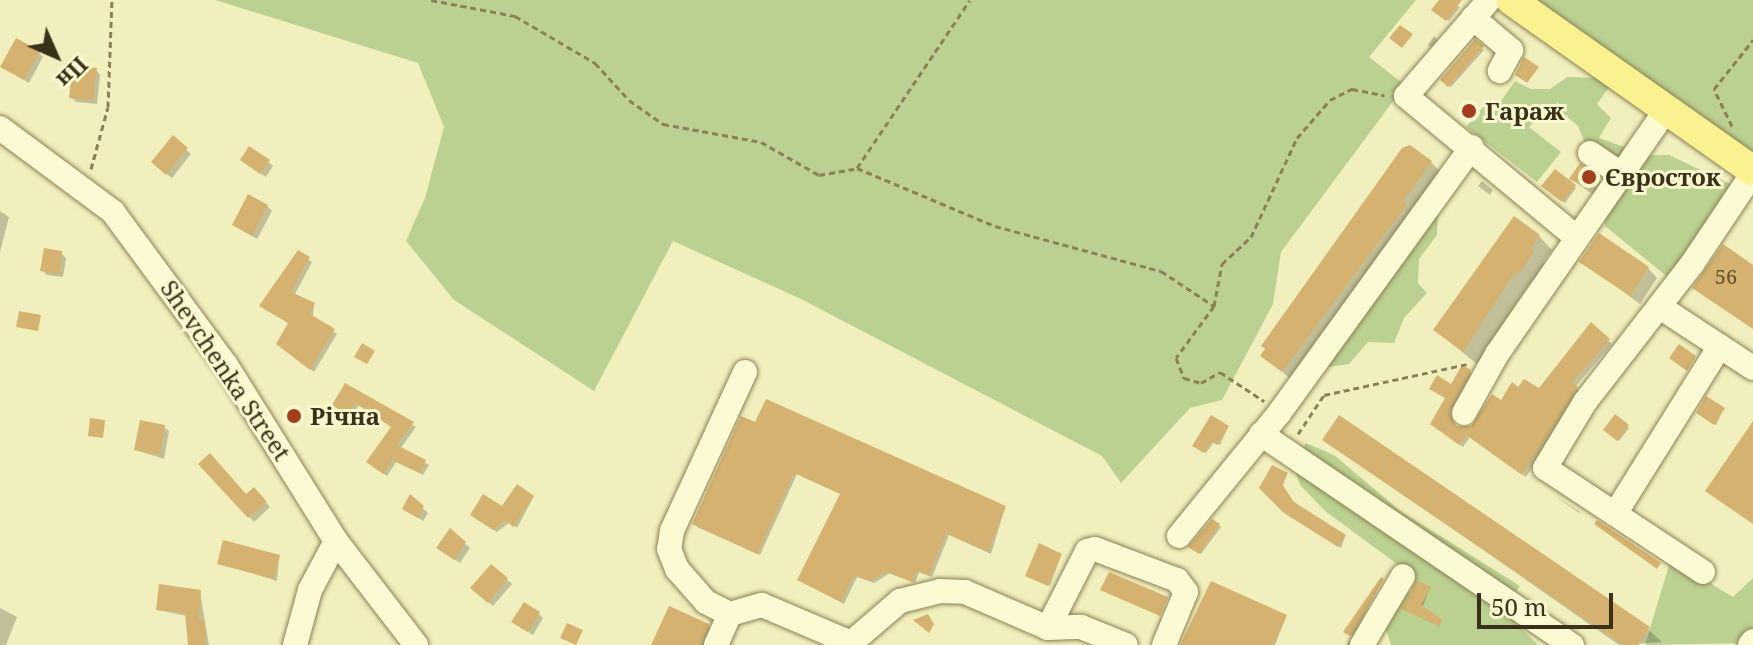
<!DOCTYPE html>
<html>
<head>
<meta charset="utf-8">
<style>
  body { margin:0 }
  #map { position:relative; width:1753px; height:645px; overflow:hidden; background:#f2efbe; font-family:"Noto Serif",serif }
  div>[style] { position:absolute }
  .green>* { inset:0; background:#bad191 }
  .shadow>* { inset:0; background:#0003 }
  .building>* { inset:0; background:#d5b270 }
  .path>* { height:3px; margin-top:-1.5px; transform-origin:0; background:repeating-linear-gradient(90deg,#8c8055 0 6px,transparent 0 10px) }
  .roads { filter:drop-shadow(0 0 2px #8c8055) drop-shadow(0 0 2px #8c8055) }
  .minor>* { height:24px; margin:-12px; padding:0 12px; transform-origin:12px; border-radius:12px; background:#fcfad2 }
  .major>* { height:30px; margin:-15px; padding:0 15px; transform-origin:15px; border-radius:15px; background:#faf291 }
  .dots>* { width:22px; height:22px; translate:-50% -50%; box-sizing:border-box; border:4px solid #f9f7ce; border-radius:50% }
  span { translate:-50% -50%; white-space:nowrap; text-align:center; line-height:1.15; -webkit-text-stroke:6px #f9f7ce; paint-order:stroke }
  .number-label { font-size:20px; color:#615130 }
  .number-label span { -webkit-text-stroke-width:0 }
  .poi-label { font-size:24px; color:#3a311b; font-weight:700 }
  .left { translate:0 -50%; text-align:left }
  .street-label { font-size:24px; color:#3a311b }
  .north { position:absolute; left:16px; top:16px; width:80px; height:80px; -webkit-text-stroke:6px #f9f7ce; paint-order:stroke; rotate:135deg; font-size:22px; font-weight:700; line-height:32px; text-align:center; color:#3a311b }
  .north::after { content:''; display:block; margin:auto; width:28px; height:36px; background:#3a311b; clip-path:polygon(50% 0,100% 100%,50% 72%,0 100%) }
  .scale { position:absolute; left:1477px; top:593px; width:136px; height:36px; box-sizing:border-box; border:4px solid #3a311b; border-top:0; padding-left:10px; font-size:24px; line-height:28px; white-space:nowrap; color:#3a311b; -webkit-text-stroke:6px #f9f7ce; paint-order:stroke }
</style>
</head>
<body>
<div id="map">
  <div class="green">
    <i style="clip-path:polygon(215px 0,1416px 0,1369px 57px,1405px 85px,1281px 252px,1273px 304px,1222px 400px,1190px 408px,1121px 483px,1102px 456px,801px 299px,673px 241px,594px 391px,454px 300px,406px 241px,425px 198px,444px 127px,418px 63px)"></i>
    <i style="clip-path:polygon(1531px 0,1753px 0,1753px 154px)"></i>
    <i style="clip-path:polygon(1567px 77px,1599px 78px,1610px 86px,1597px 104px,1611px 118px,1599px 138px,1647px 155px,1669px 155px,1730px 184px,1731px 192px,1670px 279px,1605px 226px,1604px 213px,1621px 187px,1586px 146px,1578px 126px,1556px 108px,1548px 107px,1529px 127px,1561px 152px,1537px 182px,1466px 127px,1490px 99px,1499px 104px,1515px 81px,1531px 89px,1550px 89px)"></i>
    <i style="clip-path:polygon(1423px 207px,1438px 216px,1437px 235px,1419px 259px,1418px 283px,1427px 293px,1404px 318px,1394px 343px,1368px 342px,1349px 364px,1328px 367px,1325px 360px)"></i>
    <i style="clip-path:polygon(1306px 443px,1334px 455px,1399px 510px,1520px 586px,1504px 611px,1538px 645px,1391px 645px,1384px 623px,1400px 588px,1410px 592px,1416px 578px,1325px 511px,1300px 485px,1293px 466px)"></i>
    <i style="clip-path:polygon(1671px 559px,1733px 597px,1753px 578px,1753px 643px,1645px 645px)"></i>
  </div>
  <div class="shadow">
    <i style="clip-path:polygon(1441px 0,1460px 7px,1449px 21px,1434px 10px)"></i>
    <i style="clip-path:polygon(1434px 36px,1438px 40px,1431px 48px,1428px 45px)"></i>
    <i style="clip-path:polygon(1475px 42px,1484px 50px,1451px 87px,1442px 80px)"></i>
    <i style="clip-path:polygon(38px 52px,43px 57px,29px 83px,3px 67px)"></i>
    <i style="clip-path:polygon(96px 70px,100px 75px,97px 104px,76px 102px,71px 97px)"></i>
    <i style="clip-path:polygon(173px 138px,191px 154px,172px 178px,158px 167px)"></i>
    <i style="clip-path:polygon(268px 162px,273px 166px,266px 177px,247px 164px)"></i>
    <i style="clip-path:polygon(1431px 162px,1444px 176px,1297px 384px,1263px 356px)"></i>
    <i style="clip-path:polygon(1580px 166px,1603px 184px,1592px 194px,1571px 179px)"></i>
    <i style="clip-path:polygon(1555px 172px,1576px 188px,1565px 203px,1544px 186px)"></i>
    <i style="clip-path:polygon(1482px 181px,1493px 190px,1490px 195px,1478px 186px)"></i>
    <i style="clip-path:polygon(267px 206px,272px 211px,257px 239px,234px 225px)"></i>
    <i style="clip-path:polygon(0 211px,9px 217px,0 252px)"></i>
    <i style="clip-path:polygon(1539px 236px,1552px 250px,1543px 262px,1547px 266px,1532px 286px,1529px 284px,1477px 364px,1435px 330px)"></i>
    <i style="clip-path:polygon(61px 253px,66px 258px,63px 277px,47px 275px,42px 270px)"></i>
    <i style="clip-path:polygon(298px 253px,312px 262px,294px 296px,314px 305px,313px 318px,337px 334px,314px 372px,282px 347px,290px 324px,262px 306px)"></i>
    <i style="clip-path:polygon(1582px 261px,1648px 268px,1657px 278px,1640px 304px)"></i>
    <i style="clip-path:polygon(1591px 325px,1612px 344px,1575px 387px,1580px 392px,1526px 477px,1470px 437px,1463px 447px,1436px 427px,1452px 386px,1470px 372px,1473px 375px,1452px 417px,1457px 428px,1472px 428px,1519px 389px,1539px 391px)"></i>
    <i style="clip-path:polygon(346px 385px,416px 427px,400px 449px,429px 465px,423px 475px,396px 462px,387px 476px,372px 466px,393px 428px,359px 405px,352px 417px,337px 408px,334px 405px)"></i>
    <i style="clip-path:polygon(1723px 410px,1716px 425px,1700px 414px)"></i>
    <i style="clip-path:polygon(1615px 417px,1629px 428px,1619px 441px,1606px 430px)"></i>
    <i style="clip-path:polygon(742px 418px,1005px 508px,991px 554px,949px 535px,932px 577px,919px 572px,915px 583px,890px 573px,874px 583px,857px 577px,844px 604px,799px 580px,842px 494px,797px 474px,760px 555px,697px 527px)"></i>
    <i style="clip-path:polygon(164px 427px,169px 431px,164px 459px,136px 450px)"></i>
    <i style="clip-path:polygon(1228px 427px,1220px 445px,1214px 442px,1206px 453px,1196px 447px)"></i>
    <i style="clip-path:polygon(1325px 439px,1648px 629px,1662px 642px,1619px 645px)"></i>
    <i style="clip-path:polygon(200px 464px,246px 497px,254px 490px,270px 507px,254px 522px)"></i>
    <i style="clip-path:polygon(1287px 475px,1282px 487px,1294px 504px,1345px 537px,1341px 548px,1289px 515px,1262px 488px)"></i>
    <i style="clip-path:polygon(411px 497px,428px 513px,423px 521px,404px 508px)"></i>
    <i style="clip-path:polygon(533px 498px,517px 528px,510px 522px,497px 532px,475px 518px)"></i>
    <i style="clip-path:polygon(1558px 498px,1559px 498px,1580px 512px,1579px 513px)"></i>
    <i style="clip-path:polygon(1213px 521px,1221px 527px,1201px 554px,1191px 547px)"></i>
    <i style="clip-path:polygon(450px 531px,470px 548px,460px 563px,444px 553px)"></i>
    <i style="clip-path:polygon(1061px 555px,1050px 586px,1029px 577px)"></i>
    <i style="clip-path:polygon(279px 556px,277px 581px,219px 563px)"></i>
    <i style="clip-path:polygon(492px 566px,512px 584px,493px 606px,478px 593px)"></i>
    <i style="clip-path:polygon(1382px 580px,1349px 645px,1346px 645px,1352px 636px,1346px 632px)"></i>
    <i style="clip-path:polygon(1430px 588px,1422px 608px,1441px 627px,1405px 610px)"></i>
    <i style="clip-path:polygon(200px 592px,209px 645px,189px 645px,187px 616px,158px 610px)"></i>
    <i style="clip-path:polygon(0 608px,17px 617px,6px 645px,0 645px)"></i>
    <i style="clip-path:polygon(539px 614px,543px 618px,533px 635px,518px 626px)"></i>
    <i style="clip-path:polygon(1286px 617px,1275px 645px,1184px 645px)"></i>
    <i style="clip-path:polygon(708px 625px,717px 634px,713px 645px,653px 645px)"></i>
  </div>
  <div class="building">
    <i style="clip-path:polygon(1439px 0,1462px 0,1446px 21px,1431px 10px)"></i>
    <i style="clip-path:polygon(1400px 25px,1413px 34px,1402px 48px,1389px 38px)"></i>
    <i style="clip-path:polygon(16px 38px,40px 51px,24px 80px,0 67px)"></i>
    <i style="clip-path:polygon(1475px 39px,1484px 46px,1448px 87px,1440px 80px)"></i>
    <i style="clip-path:polygon(1524px 57px,1539px 67px,1527px 83px,1515px 75px)"></i>
    <i style="clip-path:polygon(73px 65px,97px 68px,93px 100px,69px 98px)"></i>
    <i style="clip-path:polygon(173px 135px,188px 148px,166px 175px,151px 162px)"></i>
    <i style="clip-path:polygon(1410px 145px,1432px 161px,1403px 201px,1407px 204px,1282px 372px,1260px 356px,1265px 349px,1261px 346px,1402px 148px)"></i>
    <i style="clip-path:polygon(249px 146px,270px 160px,260px 174px,240px 160px)"></i>
    <i style="clip-path:polygon(1580px 163px,1600px 178px,1592px 190px,1569px 179px)"></i>
    <i style="clip-path:polygon(1555px 169px,1576px 185px,1562px 202px,1541px 186px)"></i>
    <i style="clip-path:polygon(248px 194px,268px 205px,252px 236px,232px 225px)"></i>
    <i style="clip-path:polygon(1514px 216px,1540px 235px,1531px 248px,1535px 251px,1518px 274px,1515px 272px,1463px 352px,1433px 330px)"></i>
    <i style="clip-path:polygon(1599px 233px,1649px 267px,1630px 296px,1579px 262px)"></i>
    <i style="clip-path:polygon(1723px 244px,1753px 265px,1753px 329px,1692px 288px)"></i>
    <i style="clip-path:polygon(44px 248px,62px 251px,59px 274px,40px 271px)"></i>
    <i style="clip-path:polygon(298px 250px,310px 257px,291px 292px,315px 303px,310px 314px,335px 329px,310px 370px,276px 344px,288px 323px,259px 306px)"></i>
    <i style="clip-path:polygon(19px 311px,41px 315px,38px 331px,16px 327px)"></i>
    <i style="clip-path:polygon(1591px 322px,1610px 339px,1572px 383px,1578px 387px,1522px 475px,1466px 435px,1459px 445px,1430px 424px,1445px 398px,1429px 389px,1437px 375px,1451px 384px,1462px 365px,1471px 370px,1449px 412px,1456px 426px,1471px 426px,1492px 394px,1501px 400px,1512px 382px,1518px 387px,1524px 379px,1539px 388px)"></i>
    <i style="clip-path:polygon(362px 343px,375px 351px,367px 364px,354px 357px)"></i>
    <i style="clip-path:polygon(1679px 344px,1696px 356px,1687px 371px,1669px 358px)"></i>
    <i style="clip-path:polygon(345px 383px,414px 422px,397px 445px,426px 460px,420px 473px,392px 460px,383px 474px,366px 462px,391px 427px,355px 403px,348px 415px,332px 405px)"></i>
    <i style="clip-path:polygon(1706px 396px,1725px 408px,1714px 425px,1696px 413px)"></i>
    <i style="clip-path:polygon(766px 399px,1006px 506px,988px 552px,946px 533px,929px 576px,916px 571px,912px 582px,886px 572px,870px 581px,854px 575px,841px 602px,797px 580px,840px 494px,794px 473px,757px 554px,692px 524px,741px 416px,755px 422px)"></i>
    <i style="clip-path:polygon(1615px 414px,1629px 425px,1617px 441px,1603px 430px)"></i>
    <i style="clip-path:polygon(1211px 415px,1229px 426px,1217px 445px,1211px 441px,1204px 453px,1192px 446px)"></i>
    <i style="clip-path:polygon(1339px 415px,1650px 627px,1638px 645px,1623px 645px,1322px 440px)"></i>
    <i style="clip-path:polygon(90px 418px,105px 420px,103px 438px,88px 436px)"></i>
    <i style="clip-path:polygon(140px 420px,165px 425px,160px 455px,134px 450px)"></i>
    <i style="clip-path:polygon(1753px 421px,1753px 524px,1705px 491px)"></i>
    <i style="clip-path:polygon(210px 453px,246px 494px,254px 487px,267px 502px,248px 518px,198px 464px)"></i>
    <i style="clip-path:polygon(1272px 465px,1288px 473px,1282px 484px,1294px 502px,1346px 535px,1338px 547px,1284px 513px,1259px 488px)"></i>
    <i style="clip-path:polygon(517px 484px,534px 496px,513px 527px,506px 520px,493px 530px,470px 515px,483px 494px,502px 506px)"></i>
    <i style="clip-path:polygon(410px 494px,424px 506px,418px 518px,402px 509px)"></i>
    <i style="clip-path:polygon(1212px 519px,1220px 524px,1199px 554px,1188px 547px)"></i>
    <i style="clip-path:polygon(1597px 520px,1661px 563px,1657px 569px,1594px 524px)"></i>
    <i style="clip-path:polygon(450px 528px,466px 542px,454px 560px,436px 548px)"></i>
    <i style="clip-path:polygon(223px 540px,280px 555px,274px 579px,217px 564px)"></i>
    <i style="clip-path:polygon(1039px 543px,1062px 554px,1048px 586px,1025px 576px)"></i>
    <i style="clip-path:polygon(491px 564px,508px 578px,488px 603px,470px 588px)"></i>
    <i style="clip-path:polygon(1109px 572px,1168px 597px,1160px 616px,1100px 590px)"></i>
    <i style="clip-path:polygon(1381px 577px,1384px 579px,1350px 636px,1343px 632px)"></i>
    <i style="clip-path:polygon(1417px 580px,1431px 587px,1421px 605px,1443px 620px,1439px 626px,1401px 609px)"></i>
    <i style="clip-path:polygon(1211px 581px,1287px 615px,1273px 645px,1180px 645px)"></i>
    <i style="clip-path:polygon(159px 584px,201px 590px,199px 620px,204px 620px,206px 645px,188px 645px,185px 613px,156px 610px)"></i>
    <i style="clip-path:polygon(524px 602px,540px 612px,528px 632px,511px 622px)"></i>
    <i style="clip-path:polygon(669px 606px,709px 624px,701px 645px,651px 645px)"></i>
    <i style="clip-path:polygon(928px 614px,934px 624px,929px 633px,913px 620px)"></i>
    <i style="clip-path:polygon(567px 623px,583px 630px,576px 645px,560px 638px)"></i>
  </div>
  <div class="path">
    <i style="left:431px;top:0;width:86px;rotate:10.8deg"></i>
    <i style="left:515px;top:16px;width:93px;rotate:30.4deg"></i>
    <i style="left:595px;top:63px;width:50px;rotate:47.4deg"></i>
    <i style="left:629px;top:100px;width:42px;rotate:35.2deg"></i>
    <i style="left:663px;top:124px;width:100px;rotate:10.4deg"></i>
    <i style="left:761px;top:142px;width:67px;rotate:29.6deg"></i>
    <i style="left:819px;top:175px;width:39px;rotate:-10deg"></i>
    <i style="left:857px;top:168px;width:150px;rotate:22.8deg"></i>
    <i style="left:995px;top:226px;width:172px;rotate:15.2deg"></i>
    <i style="left:1161px;top:271px;width:64px;rotate:33.4deg"></i>
    <i style="left:1214px;top:306px;width:64px;rotate:126.2deg"></i>
    <i style="left:1176px;top:358px;width:22px;rotate:68deg"></i>
    <i style="left:1184px;top:378px;width:18px;rotate:16deg"></i>
    <i style="left:1201px;top:383px;width:22px;rotate:-30deg"></i>
    <i style="left:1220px;top:372px;width:53px;rotate:33.4deg"></i>
    <i style="left:1732px;top:126px;width:41px;rotate:-115.9deg"></i>
    <i style="left:1714px;top:89px;width:63px;rotate:-51.5deg"></i>
    <i style="left:857px;top:168px;width:202px;rotate:-56.1deg"></i>
    <i style="left:91px;top:169px;width:64px;rotate:-74.7deg"></i>
    <i style="left:108px;top:107px;width:107px;rotate:-87.9deg"></i>
    <i style="left:1214px;top:306px;width:43px;rotate:-79.2deg"></i>
    <i style="left:1222px;top:264px;width:40px;rotate:-43deg"></i>
    <i style="left:1251px;top:237px;width:109px;rotate:-65.1deg"></i>
    <i style="left:1297px;top:138px;width:50px;rotate:-49deg"></i>
    <i style="left:1330px;top:100px;width:25px;rotate:-27deg"></i>
    <i style="left:1352px;top:89px;width:33px;rotate:11deg"></i>
    <i style="left:1298px;top:434px;width:47px;rotate:-56.3deg"></i>
    <i style="left:1324px;top:395px;width:146px;rotate:-12.2deg"></i>
  </div>
  <div class="roads">
    <div class="minor">
      <i style="left:1489px;top:0;width:127px;rotate:130.8deg"></i>
      <i style="left:1406px;top:96px;width:222px;rotate:39.7deg"></i>
      <i style="left:1473px;top:18px;width:50px;rotate:40.1deg"></i>
      <i style="left:1511px;top:50px;width:24px;rotate:118deg"></i>
      <i style="left:0;top:128px;width:141px;rotate:36.6deg"></i>
      <i style="left:113px;top:212px;width:190px;rotate:53.6deg"></i>
      <i style="left:226px;top:365px;width:208px;rotate:58deg"></i>
      <i style="left:336px;top:541px;width:131px;rotate:52.4deg"></i>
      <i style="left:1590px;top:153px;width:37px;rotate:34deg"></i>
      <i style="left:1660px;top:307px;width:111px;rotate:33.3deg"></i>
      <i style="left:745px;top:372px;width:175px;rotate:114.7deg"></i>
      <i style="left:672px;top:531px;width:18px;rotate:99deg"></i>
      <i style="left:669px;top:549px;width:22px;rotate:68deg"></i>
      <i style="left:677px;top:569px;width:44px;rotate:48.7deg"></i>
      <i style="left:706px;top:602px;width:27px;rotate:27deg"></i>
      <i style="left:730px;top:614px;width:33px;rotate:-16deg"></i>
      <i style="left:762px;top:605px;width:97px;rotate:23.1deg"></i>
      <i style="left:851px;top:643px;width:65px;rotate:-40.6deg"></i>
      <i style="left:900px;top:601px;width:41px;rotate:-14deg"></i>
      <i style="left:940px;top:591px;width:25px;rotate:2deg"></i>
      <i style="left:965px;top:592px;width:90px;rotate:23.4deg"></i>
      <i style="left:1048px;top:628px;width:33px;rotate:-2deg"></i>
      <i style="left:1081px;top:627px;width:48px;rotate:21.8deg"></i>
      <i style="left:1464px;top:413px;width:68px;rotate:-60.8deg"></i>
      <i style="left:1497px;top:354px;width:297px;rotate:-55.3deg"></i>
      <i style="left:1261px;top:434px;width:376px;rotate:34.2deg"></i>
      <i style="left:1615px;top:514px;width:198px;rotate:-58deg"></i>
      <i style="left:1179px;top:536px;width:160px;rotate:-50.8deg"></i>
      <i style="left:1280px;top:412px;width:327px;rotate:-54.1deg"></i>
      <i style="left:1703px;top:572px;width:189px;rotate:-146.6deg"></i>
      <i style="left:1545px;top:468px;width:77px;rotate:-58.8deg"></i>
      <i style="left:1585px;top:402px;width:175px;rotate:-52.2deg"></i>
      <i style="left:1692px;top:264px;width:110px;rotate:-56.2deg"></i>
      <i style="left:1048px;top:628px;width:86px;rotate:-63.1deg"></i>
      <i style="left:1087px;top:551px;width:8px;rotate:-14deg"></i>
      <i style="left:1095px;top:549px;width:88px;rotate:20.7deg"></i>
      <i style="left:1177px;top:580px;width:15px;rotate:53deg"></i>
      <i style="left:1186px;top:592px;width:57px;rotate:112.5deg"></i>
      <i style="left:295px;top:645px;width:57px;rotate:-74.7deg"></i>
      <i style="left:310px;top:590px;width:55px;rotate:-62deg"></i>
      <i style="left:716px;top:645px;width:34px;rotate:-66deg"></i>
      <i style="left:1362px;top:645px;width:80px;rotate:-59.3deg"></i>
      <i style="left:1750px;top:645px;width:5px;rotate:-53deg"></i>
    </div>
    <div class="major">
      <i style="left:1511px;top:0;width:296px;rotate:35.2deg"></i>
    </div>
  </div>
  <div class="dots">
    <i style="left:1469px;top:111px;background:#a23d1e"></i>
    <i style="left:1589px;top:177px;background:#a23d1e"></i>
    <i style="left:294px;top:416px;background:#a23d1e"></i>
  </div>
  <div class="number-label">
    <span style="left:1726px;top:276px">56</span>
  </div>
  <div class="poi-label">
    <span class="left" style="left:1485px;top:111px">Гараж</span>
    <span class="left" style="left:1605px;top:177px">Євросток</span>
    <span class="left" style="left:310px;top:416px">Річна</span>
  </div>
  <div class="street-label">
    <span style="left:226px;top:370px;rotate:56deg">Shevchenka Street</span>
  </div>
  <div class="north">Пн</div>
  <div class="scale">50 m</div>
</div>
</body>
</html>
